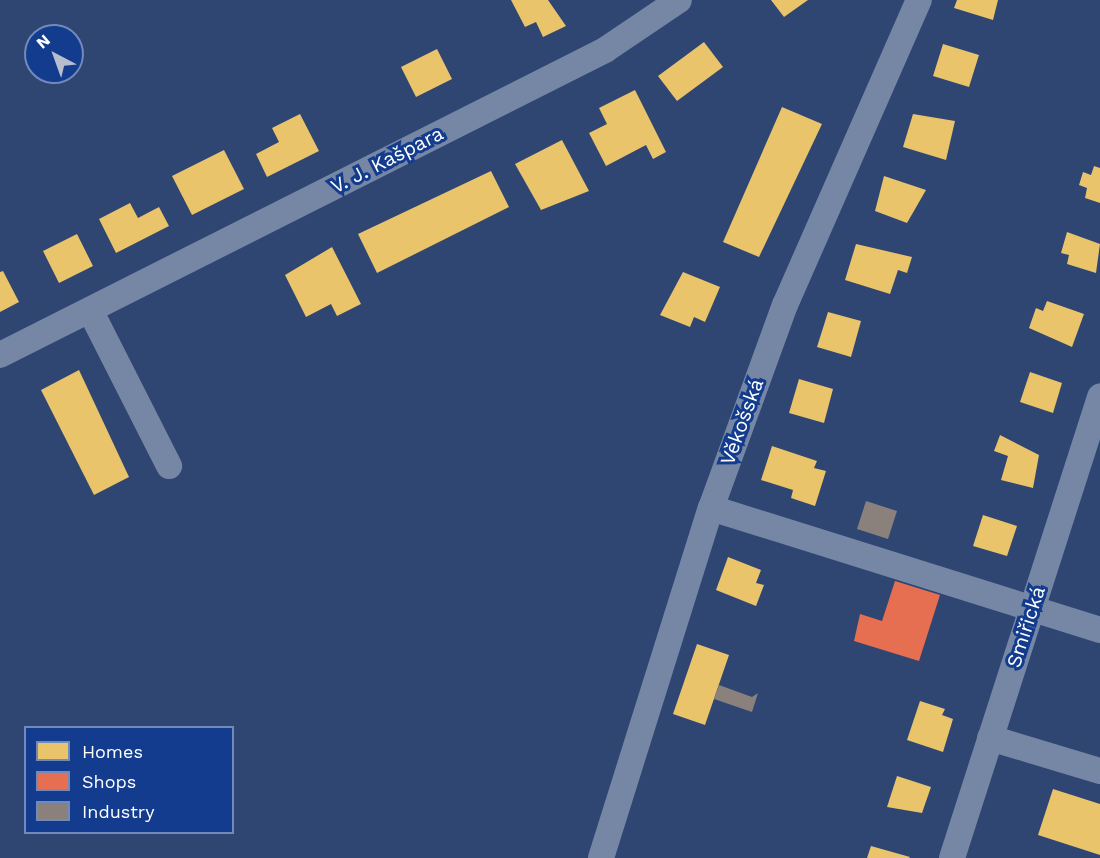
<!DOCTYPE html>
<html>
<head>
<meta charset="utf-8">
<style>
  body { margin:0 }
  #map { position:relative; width:1100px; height:858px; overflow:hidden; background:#2f4572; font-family:"Work Sans",sans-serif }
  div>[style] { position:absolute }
  .homes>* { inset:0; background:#e9c46a }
  .shops>* { inset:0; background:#e76f51 }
  .industry>* { inset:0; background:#8a817c }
  .minor>* { height:26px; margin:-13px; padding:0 13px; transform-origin:13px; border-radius:13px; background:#7686a5 }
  span { translate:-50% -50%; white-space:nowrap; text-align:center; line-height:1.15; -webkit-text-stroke:6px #133c8e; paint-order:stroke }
  .street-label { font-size:20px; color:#fff }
  .legend { position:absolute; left:24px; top:726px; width:210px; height:108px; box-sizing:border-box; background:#133c8e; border:2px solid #718abb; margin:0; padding:8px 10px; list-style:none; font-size:18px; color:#fff }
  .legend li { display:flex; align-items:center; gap:12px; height:30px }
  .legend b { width:30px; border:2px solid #718abb }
  .north { position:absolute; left:24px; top:24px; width:60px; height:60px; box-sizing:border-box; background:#133c8e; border:2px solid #718abb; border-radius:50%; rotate:319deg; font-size:16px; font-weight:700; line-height:24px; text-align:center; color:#fff }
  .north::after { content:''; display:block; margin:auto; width:21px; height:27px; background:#b6bece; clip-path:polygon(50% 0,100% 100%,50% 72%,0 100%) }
</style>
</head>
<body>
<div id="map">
  <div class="homes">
    <i style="clip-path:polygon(511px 0,548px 0,566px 26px,543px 37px,536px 22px,525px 27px)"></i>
    <i style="clip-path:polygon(771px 0,808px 0,784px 17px)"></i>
    <i style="clip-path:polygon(957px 0,998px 0,993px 20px,954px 8px)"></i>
    <i style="clip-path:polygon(704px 42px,723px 67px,677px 101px,658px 76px)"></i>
    <i style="clip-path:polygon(943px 44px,979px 55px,969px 87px,933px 76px)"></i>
    <i style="clip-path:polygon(437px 49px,452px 79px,416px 97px,401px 67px)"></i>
    <i style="clip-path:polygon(635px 90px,666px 152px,653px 159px,646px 145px,606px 166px,589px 133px,607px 124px,599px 108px)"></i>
    <i style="clip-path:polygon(782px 107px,822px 124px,759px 257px,723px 242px)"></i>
    <i style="clip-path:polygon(300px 114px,319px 151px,267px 177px,256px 154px,279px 142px,272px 128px)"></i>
    <i style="clip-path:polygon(913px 114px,955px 121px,946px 160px,903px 147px)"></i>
    <i style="clip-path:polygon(562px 140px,589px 191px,541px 210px,515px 164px)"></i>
    <i style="clip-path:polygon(224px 150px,244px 189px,192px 215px,172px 176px)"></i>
    <i style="clip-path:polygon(1094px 166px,1100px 168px,1100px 203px,1085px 198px,1087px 188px,1079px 185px,1083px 172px,1091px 175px)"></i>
    <i style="clip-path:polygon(491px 171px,509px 207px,377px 273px,358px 234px)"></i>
    <i style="clip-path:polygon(884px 176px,926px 190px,907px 223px,875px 211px)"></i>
    <i style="clip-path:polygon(130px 203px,138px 218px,159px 207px,169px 226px,116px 253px,99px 219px)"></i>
    <i style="clip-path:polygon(1067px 232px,1100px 244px,1096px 273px,1067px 264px,1069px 255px,1061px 253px)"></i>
    <i style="clip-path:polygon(77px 234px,93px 266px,59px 283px,43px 251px)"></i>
    <i style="clip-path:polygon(856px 244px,912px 257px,907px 273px,898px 270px,890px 294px,845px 280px)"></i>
    <i style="clip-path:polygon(332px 247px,361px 304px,337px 316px,331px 304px,306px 317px,285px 275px)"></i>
    <i style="clip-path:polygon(3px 271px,19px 302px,0 312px,0 272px)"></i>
    <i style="clip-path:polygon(683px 272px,720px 287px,705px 322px,694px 317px,690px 327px,660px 315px)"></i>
    <i style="clip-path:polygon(1047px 301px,1084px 314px,1072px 347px,1029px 328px,1036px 308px,1043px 311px)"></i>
    <i style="clip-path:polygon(828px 312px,861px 321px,851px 357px,817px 347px)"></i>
    <i style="clip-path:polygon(79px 370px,129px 477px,94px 495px,41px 390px)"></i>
    <i style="clip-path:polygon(1030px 372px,1062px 383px,1053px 413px,1020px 402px)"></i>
    <i style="clip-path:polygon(799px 379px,833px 389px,824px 423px,789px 413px)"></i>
    <i style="clip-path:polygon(1000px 435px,1039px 455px,1033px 488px,1001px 480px,1008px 456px,994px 451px)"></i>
    <i style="clip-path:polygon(772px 446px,817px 461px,814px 468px,826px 471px,815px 506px,791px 498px,793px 490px,761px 480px)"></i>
    <i style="clip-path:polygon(983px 515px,1017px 526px,1007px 556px,973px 546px)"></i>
    <i style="clip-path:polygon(728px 557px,761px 570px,756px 583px,764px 585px,756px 606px,716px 590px)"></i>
    <i style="clip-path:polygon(697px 644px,729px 655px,705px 725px,673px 714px)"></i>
    <i style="clip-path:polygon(920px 701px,945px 709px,942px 715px,953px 719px,943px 752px,907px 740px)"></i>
    <i style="clip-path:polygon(897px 776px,931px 787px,922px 813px,887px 807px)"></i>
    <i style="clip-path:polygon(1053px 789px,1100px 804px,1100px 855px,1038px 835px)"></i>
    <i style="clip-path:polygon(871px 846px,910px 857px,909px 858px,867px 858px)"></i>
  </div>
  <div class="shops">
    <i style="clip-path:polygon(895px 581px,940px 595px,919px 661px,854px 641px,860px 614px,882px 621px)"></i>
  </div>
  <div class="industry">
    <i style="clip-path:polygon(866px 501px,897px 511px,888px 539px,857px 529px)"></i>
    <i style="clip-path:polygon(719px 685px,752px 697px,758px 693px,752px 712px,714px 699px)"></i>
  </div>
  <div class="minor">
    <i style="left:90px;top:310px;width:175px;rotate:63.1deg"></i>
    <i style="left:0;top:355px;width:678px;rotate:-26.75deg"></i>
    <i style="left:605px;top:50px;width:89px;rotate:-34deg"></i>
    <i style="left:711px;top:508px;width:408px;rotate:17.4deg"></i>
    <i style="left:990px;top:738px;width:115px;rotate:16.7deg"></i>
    <i style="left:601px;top:858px;width:367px;rotate:-72.6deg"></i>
    <i style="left:711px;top:508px;width:216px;rotate:-70deg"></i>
    <i style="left:785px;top:305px;width:333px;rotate:-66.3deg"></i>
    <i style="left:952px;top:858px;width:485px;rotate:-72.2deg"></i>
  </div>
  <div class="street-label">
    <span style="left:387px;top:160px;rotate:-27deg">V. J. Kašpara</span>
    <span style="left:742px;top:422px;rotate:-70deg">Věkošská</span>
    <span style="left:1026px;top:627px;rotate:-72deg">Smiřická</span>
  </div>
  <ul class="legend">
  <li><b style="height:16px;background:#e9c46a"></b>Homes</li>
  <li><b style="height:16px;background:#e76f51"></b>Shops</li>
  <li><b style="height:16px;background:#8a817c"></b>Industry</li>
  </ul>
  <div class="north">N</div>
</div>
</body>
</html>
